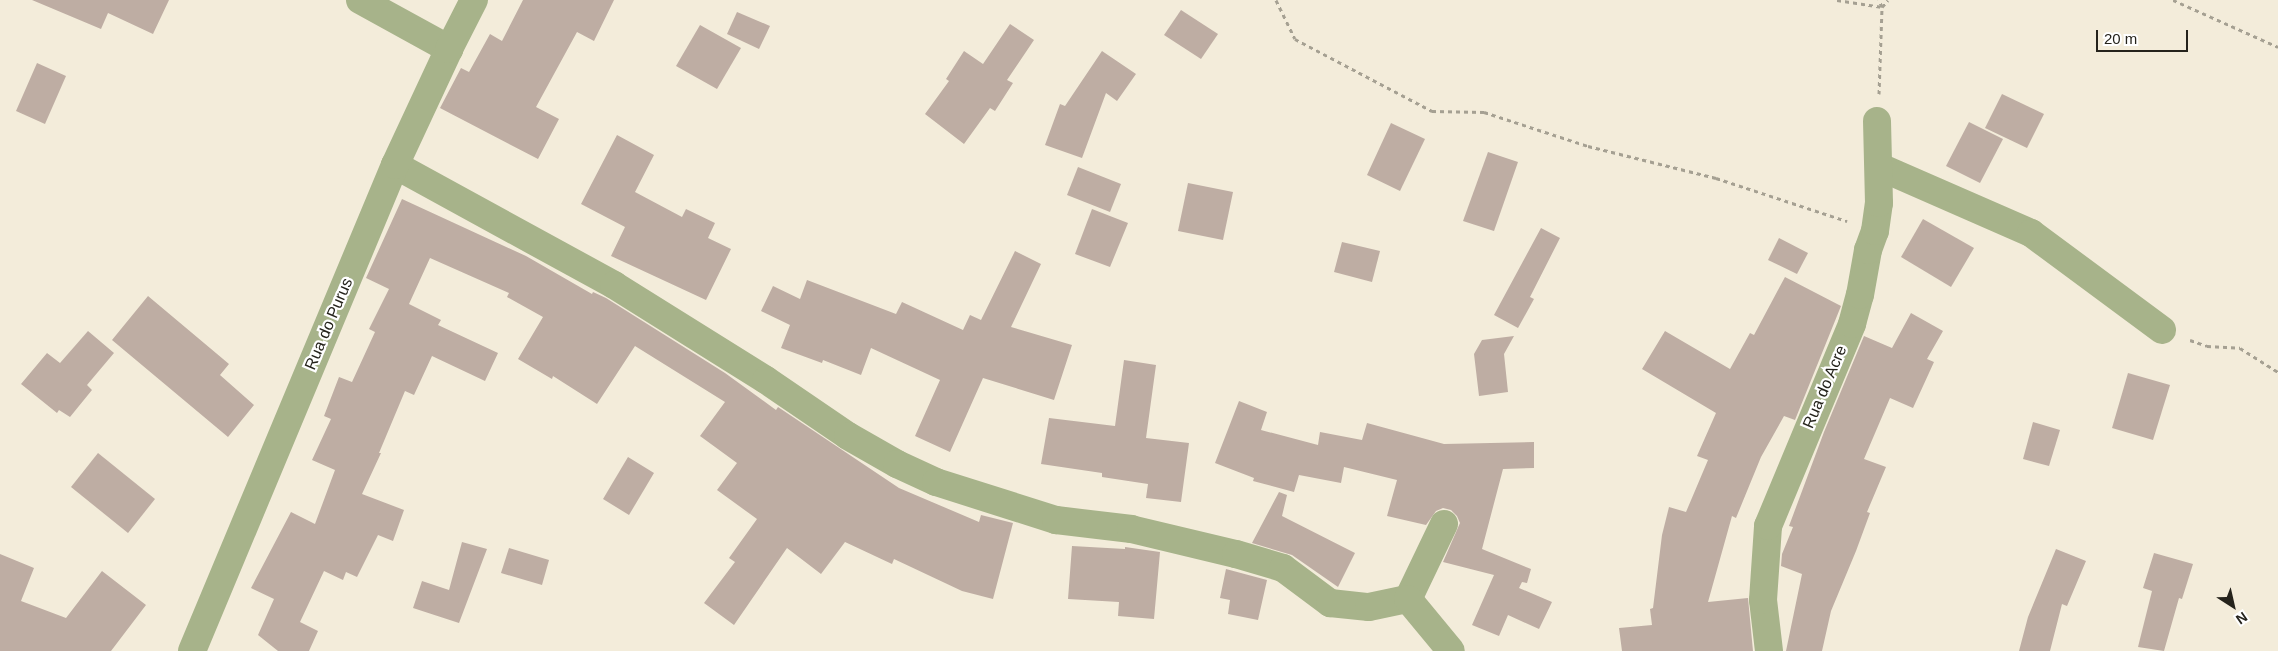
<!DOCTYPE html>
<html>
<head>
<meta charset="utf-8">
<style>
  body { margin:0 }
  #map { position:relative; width:2278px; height:651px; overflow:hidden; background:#f3ecda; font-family:Arial,sans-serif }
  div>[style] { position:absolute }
  .building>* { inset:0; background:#beada3 }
  .path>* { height:3px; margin-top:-1.5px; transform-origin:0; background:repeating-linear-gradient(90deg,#a5a092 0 4px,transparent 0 8px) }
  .street>* { height:28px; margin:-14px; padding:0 14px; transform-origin:14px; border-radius:14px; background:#a7b38a }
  span { translate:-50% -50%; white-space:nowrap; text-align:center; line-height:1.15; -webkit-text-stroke:4.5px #fff; paint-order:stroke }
  .street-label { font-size:16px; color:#25231c }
  .north { position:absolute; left:2208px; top:581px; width:50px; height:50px; -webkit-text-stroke:4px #fff; paint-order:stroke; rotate:145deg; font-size:14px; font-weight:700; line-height:20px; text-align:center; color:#25231c }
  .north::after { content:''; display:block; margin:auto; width:18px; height:22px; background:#25231c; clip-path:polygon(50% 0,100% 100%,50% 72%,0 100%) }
  .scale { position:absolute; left:2096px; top:30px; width:92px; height:22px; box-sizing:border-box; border:2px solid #25231c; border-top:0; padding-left:6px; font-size:15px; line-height:18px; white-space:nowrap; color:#25231c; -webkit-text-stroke:4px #fff; paint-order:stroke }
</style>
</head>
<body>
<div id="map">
  <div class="building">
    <i style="clip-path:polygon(32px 0,169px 0,153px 34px,108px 13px,101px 29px)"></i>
    <i style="clip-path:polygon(523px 0,614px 0,594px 41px,577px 32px,536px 107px,559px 119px,538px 159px,440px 108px,461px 68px,469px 72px,490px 34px,502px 41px)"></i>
    <i style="clip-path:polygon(1181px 10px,1218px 34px,1201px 59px,1164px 35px)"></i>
    <i style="clip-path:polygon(737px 12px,770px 26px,759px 49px,727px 34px)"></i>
    <i style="clip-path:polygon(1010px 24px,1034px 40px,1007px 80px,1013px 83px,995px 111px,990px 108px,964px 144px,925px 114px,949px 81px,946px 79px,964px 51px,983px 64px)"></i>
    <i style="clip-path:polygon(700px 25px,741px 48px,717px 89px,676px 66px)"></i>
    <i style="clip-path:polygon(1102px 51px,1136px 74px,1117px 101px,1106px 93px,1082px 158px,1045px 145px,1060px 104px,1065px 106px)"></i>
    <i style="clip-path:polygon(37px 63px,66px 76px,45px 124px,16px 111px)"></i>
    <i style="clip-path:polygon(2002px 94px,2044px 114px,2027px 148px,1985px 128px)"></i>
    <i style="clip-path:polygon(1969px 122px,2003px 139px,1980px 183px,1946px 166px)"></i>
    <i style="clip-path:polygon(1391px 123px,1425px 139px,1400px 191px,1367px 175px)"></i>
    <i style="clip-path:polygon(617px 135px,654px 155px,635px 192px,682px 217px,686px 209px,715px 223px,708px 238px,731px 249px,706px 300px,611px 256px,625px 227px,581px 204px)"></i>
    <i style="clip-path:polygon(1488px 152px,1518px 162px,1494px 231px,1463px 221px)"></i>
    <i style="clip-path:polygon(1078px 167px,1121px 184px,1110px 212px,1067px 195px)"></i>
    <i style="clip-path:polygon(1188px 183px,1233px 192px,1223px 240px,1178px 231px)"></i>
    <i style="clip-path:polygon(402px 199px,526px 256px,592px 294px,593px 292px,606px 298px,725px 373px,776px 410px,778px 407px,899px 488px,979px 522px,981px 515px,1013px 523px,993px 599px,962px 591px,894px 559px,892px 564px,845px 542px,821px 574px,787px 548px,734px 625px,704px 603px,735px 562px,729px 558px,757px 519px,717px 490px,737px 463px,700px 436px,725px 402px,635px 346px,597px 404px,553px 376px,552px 379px,518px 359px,543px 317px,507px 297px,509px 293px,430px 258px,409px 304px,441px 320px,438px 325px,498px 353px,485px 381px,432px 356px,414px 395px,405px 391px,379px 453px,381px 453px,362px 494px,404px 510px,393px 541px,378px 535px,357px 577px,346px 572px,343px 580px,324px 571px,300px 622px,318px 631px,309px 651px,278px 651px,258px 635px,274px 599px,251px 588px,291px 512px,315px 524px,335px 470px,312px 460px,331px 419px,324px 416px,339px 377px,352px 382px,375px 332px,369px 329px,389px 289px,366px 278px)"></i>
    <i style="clip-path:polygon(1092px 209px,1128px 223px,1110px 267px,1075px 254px)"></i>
    <i style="clip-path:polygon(1923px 219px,1974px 248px,1951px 287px,1901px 257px)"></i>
    <i style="clip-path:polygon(1541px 228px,1560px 238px,1530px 297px,1534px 299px,1518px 328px,1494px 315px)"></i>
    <i style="clip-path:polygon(1779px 238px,1808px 253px,1797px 274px,1768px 260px)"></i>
    <i style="clip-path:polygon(1342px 242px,1380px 251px,1372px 282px,1334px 272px)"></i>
    <i style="clip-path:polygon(1015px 251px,1041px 264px,1011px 327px,1072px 345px,1054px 400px,983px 378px,950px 452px,915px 436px,940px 380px,871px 348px,861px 375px,823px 360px,822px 363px,781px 348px,790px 325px,761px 311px,773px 286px,800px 299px,807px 280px,896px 314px,902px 302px,963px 330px,970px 315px,981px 320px)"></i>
    <i style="clip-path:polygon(1785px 277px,1841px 306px,1795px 420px,1784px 416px,1761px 457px,1736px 518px,1732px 516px,1708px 602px,1748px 598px,1753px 651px,1622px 651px,1619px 628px,1652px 625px,1650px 609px,1653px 608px,1662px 535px,1669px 507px,1686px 512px,1708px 460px,1697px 456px,1716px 413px,1642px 369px,1665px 331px,1730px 369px,1750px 333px,1754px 335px)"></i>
    <i style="clip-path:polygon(148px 296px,229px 364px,220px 375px,254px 405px,228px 437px,112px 340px)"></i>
    <i style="clip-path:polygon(1911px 313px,1943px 331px,1927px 359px,1934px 362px,1913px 408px,1890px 398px,1864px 459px,1886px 467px,1867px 512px,1870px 513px,1856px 551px,1831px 611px,1822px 651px,1786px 651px,1802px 574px,1781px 566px,1782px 554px,1793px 527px,1789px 526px,1824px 432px,1864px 336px,1892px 348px)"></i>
    <i style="clip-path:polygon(88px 331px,114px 353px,87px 385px,92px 390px,70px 417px,59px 410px,57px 413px,21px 384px,47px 353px,60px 363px)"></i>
    <i style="clip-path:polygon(1514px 336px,1504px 354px,1508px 392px,1479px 396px,1474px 354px,1482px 340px)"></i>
    <i style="clip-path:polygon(1124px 360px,1156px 365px,1146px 438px,1189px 443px,1181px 502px,1146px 498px,1148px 484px,1102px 477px,1102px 473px,1041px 464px,1049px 418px,1115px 426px)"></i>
    <i style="clip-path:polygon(2128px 373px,2170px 385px,2153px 440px,2112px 428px)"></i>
    <i style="clip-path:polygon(1239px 401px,1267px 412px,1261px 430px,1318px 445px,1320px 432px,1362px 440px,1367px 423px,1444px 444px,1534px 442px,1534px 468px,1503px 469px,1482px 549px,1531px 569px,1527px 583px,1522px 582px,1519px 588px,1552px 602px,1539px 629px,1508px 615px,1499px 636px,1472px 625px,1494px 575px,1443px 562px,1460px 523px,1457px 516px,1451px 510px,1443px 508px,1436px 511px,1426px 525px,1387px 516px,1397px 480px,1344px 467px,1341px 483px,1299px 475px,1294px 492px,1253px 481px,1254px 478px,1215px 463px)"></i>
    <i style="clip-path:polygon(2033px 422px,2060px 430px,2049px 466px,2023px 459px)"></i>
    <i style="clip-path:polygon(98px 453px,155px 499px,128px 533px,71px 487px)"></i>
    <i style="clip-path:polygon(628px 457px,654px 473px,629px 515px,603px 499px)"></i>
    <i style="clip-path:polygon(1279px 492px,1287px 495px,1282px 516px,1355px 553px,1338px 587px,1292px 555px,1252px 543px)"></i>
    <i style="clip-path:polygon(462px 542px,487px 549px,459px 623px,413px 608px,422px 581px,449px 590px)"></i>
    <i style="clip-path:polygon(1072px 546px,1125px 549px,1125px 547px,1160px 552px,1154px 619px,1118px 616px,1119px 602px,1068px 599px)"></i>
    <i style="clip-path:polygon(509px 548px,549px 560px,542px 585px,501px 573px)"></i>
    <i style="clip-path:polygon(2056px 549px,2086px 561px,2067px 606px,2062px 604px,2050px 651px,2019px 651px,2028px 617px)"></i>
    <i style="clip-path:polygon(2154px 553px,2193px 564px,2182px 599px,2179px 598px,2164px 651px,2138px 647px,2152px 591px,2143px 588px)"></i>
    <i style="clip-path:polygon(0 554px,34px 568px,21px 601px,66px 618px,102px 571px,146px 605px,111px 651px,0 651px)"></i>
    <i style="clip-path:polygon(1226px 569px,1267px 580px,1258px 620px,1228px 614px,1230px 600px,1220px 598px)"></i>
  </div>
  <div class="path">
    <i style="left:1276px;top:0;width:43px;rotate:64deg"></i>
    <i style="left:1295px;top:39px;width:155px;rotate:27.7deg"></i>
    <i style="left:1432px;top:111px;width:52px;rotate:1.1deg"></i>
    <i style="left:1484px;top:112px;width:109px;rotate:18.1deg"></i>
    <i style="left:1588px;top:146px;width:132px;rotate:14deg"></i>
    <i style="left:1716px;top:178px;width:138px;rotate:18.2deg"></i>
    <i style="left:1837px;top:0;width:46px;rotate:8.8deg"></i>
    <i style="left:1882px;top:7px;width:9px;rotate:-49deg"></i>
    <i style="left:2173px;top:0;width:115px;rotate:24.1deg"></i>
    <i style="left:1879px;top:94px;width:87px;rotate:-88deg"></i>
    <i style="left:1882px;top:7px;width:8px;rotate:-113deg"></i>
    <i style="left:2190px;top:340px;width:18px;rotate:19deg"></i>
    <i style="left:2207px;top:346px;width:33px;rotate:3deg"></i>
    <i style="left:2240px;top:348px;width:45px;rotate:32.3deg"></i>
  </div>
  <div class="street">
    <i style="left:360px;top:0;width:102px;rotate:28.8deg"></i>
    <i style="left:395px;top:165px;width:250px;rotate:28.7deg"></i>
    <i style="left:614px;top:285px;width:179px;rotate:32deg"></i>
    <i style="left:766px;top:380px;width:99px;rotate:34.3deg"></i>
    <i style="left:848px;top:436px;width:56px;rotate:29.7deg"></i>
    <i style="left:897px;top:464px;width:43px;rotate:24.8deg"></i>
    <i style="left:936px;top:482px;width:126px;rotate:17.6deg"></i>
    <i style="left:1056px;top:520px;width:76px;rotate:6.8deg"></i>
    <i style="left:1131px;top:529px;width:108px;rotate:13.4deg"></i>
    <i style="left:1236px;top:554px;width:49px;rotate:16.6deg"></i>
    <i style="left:1283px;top:568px;width:59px;rotate:36.7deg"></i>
    <i style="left:1330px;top:603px;width:39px;rotate:6deg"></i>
    <i style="left:1369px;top:607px;width:40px;rotate:-12deg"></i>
    <i style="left:1880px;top:167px;width:165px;rotate:23.6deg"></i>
    <i style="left:2031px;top:233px;width:163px;rotate:36.5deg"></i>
    <i style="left:1444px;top:524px;width:83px;rotate:115.6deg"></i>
    <i style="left:1408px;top:599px;width:67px;rotate:50.4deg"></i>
    <i style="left:192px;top:651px;width:527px;rotate:-67.33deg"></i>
    <i style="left:395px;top:165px;width:128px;rotate:-65deg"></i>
    <i style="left:449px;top:49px;width:55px;rotate:-63deg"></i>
    <i style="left:1769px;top:651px;width:51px;rotate:-96.7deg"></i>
    <i style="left:1763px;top:600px;width:74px;rotate:-86.1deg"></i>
    <i style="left:1768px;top:526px;width:219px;rotate:-67.4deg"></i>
    <i style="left:1852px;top:324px;width:30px;rotate:-75deg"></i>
    <i style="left:1860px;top:295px;width:46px;rotate:-79.9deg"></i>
    <i style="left:1868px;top:250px;width:20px;rotate:-70deg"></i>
    <i style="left:1875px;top:231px;width:28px;rotate:-82deg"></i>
    <i style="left:1879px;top:203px;width:82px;rotate:-91.4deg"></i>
  </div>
  <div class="street-label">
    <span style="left:329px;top:324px;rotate:-67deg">Rua do Purus</span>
    <span style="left:1825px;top:387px;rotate:-67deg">Rua do Acre</span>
  </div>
  <div class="north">N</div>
  <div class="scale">20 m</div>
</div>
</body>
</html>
